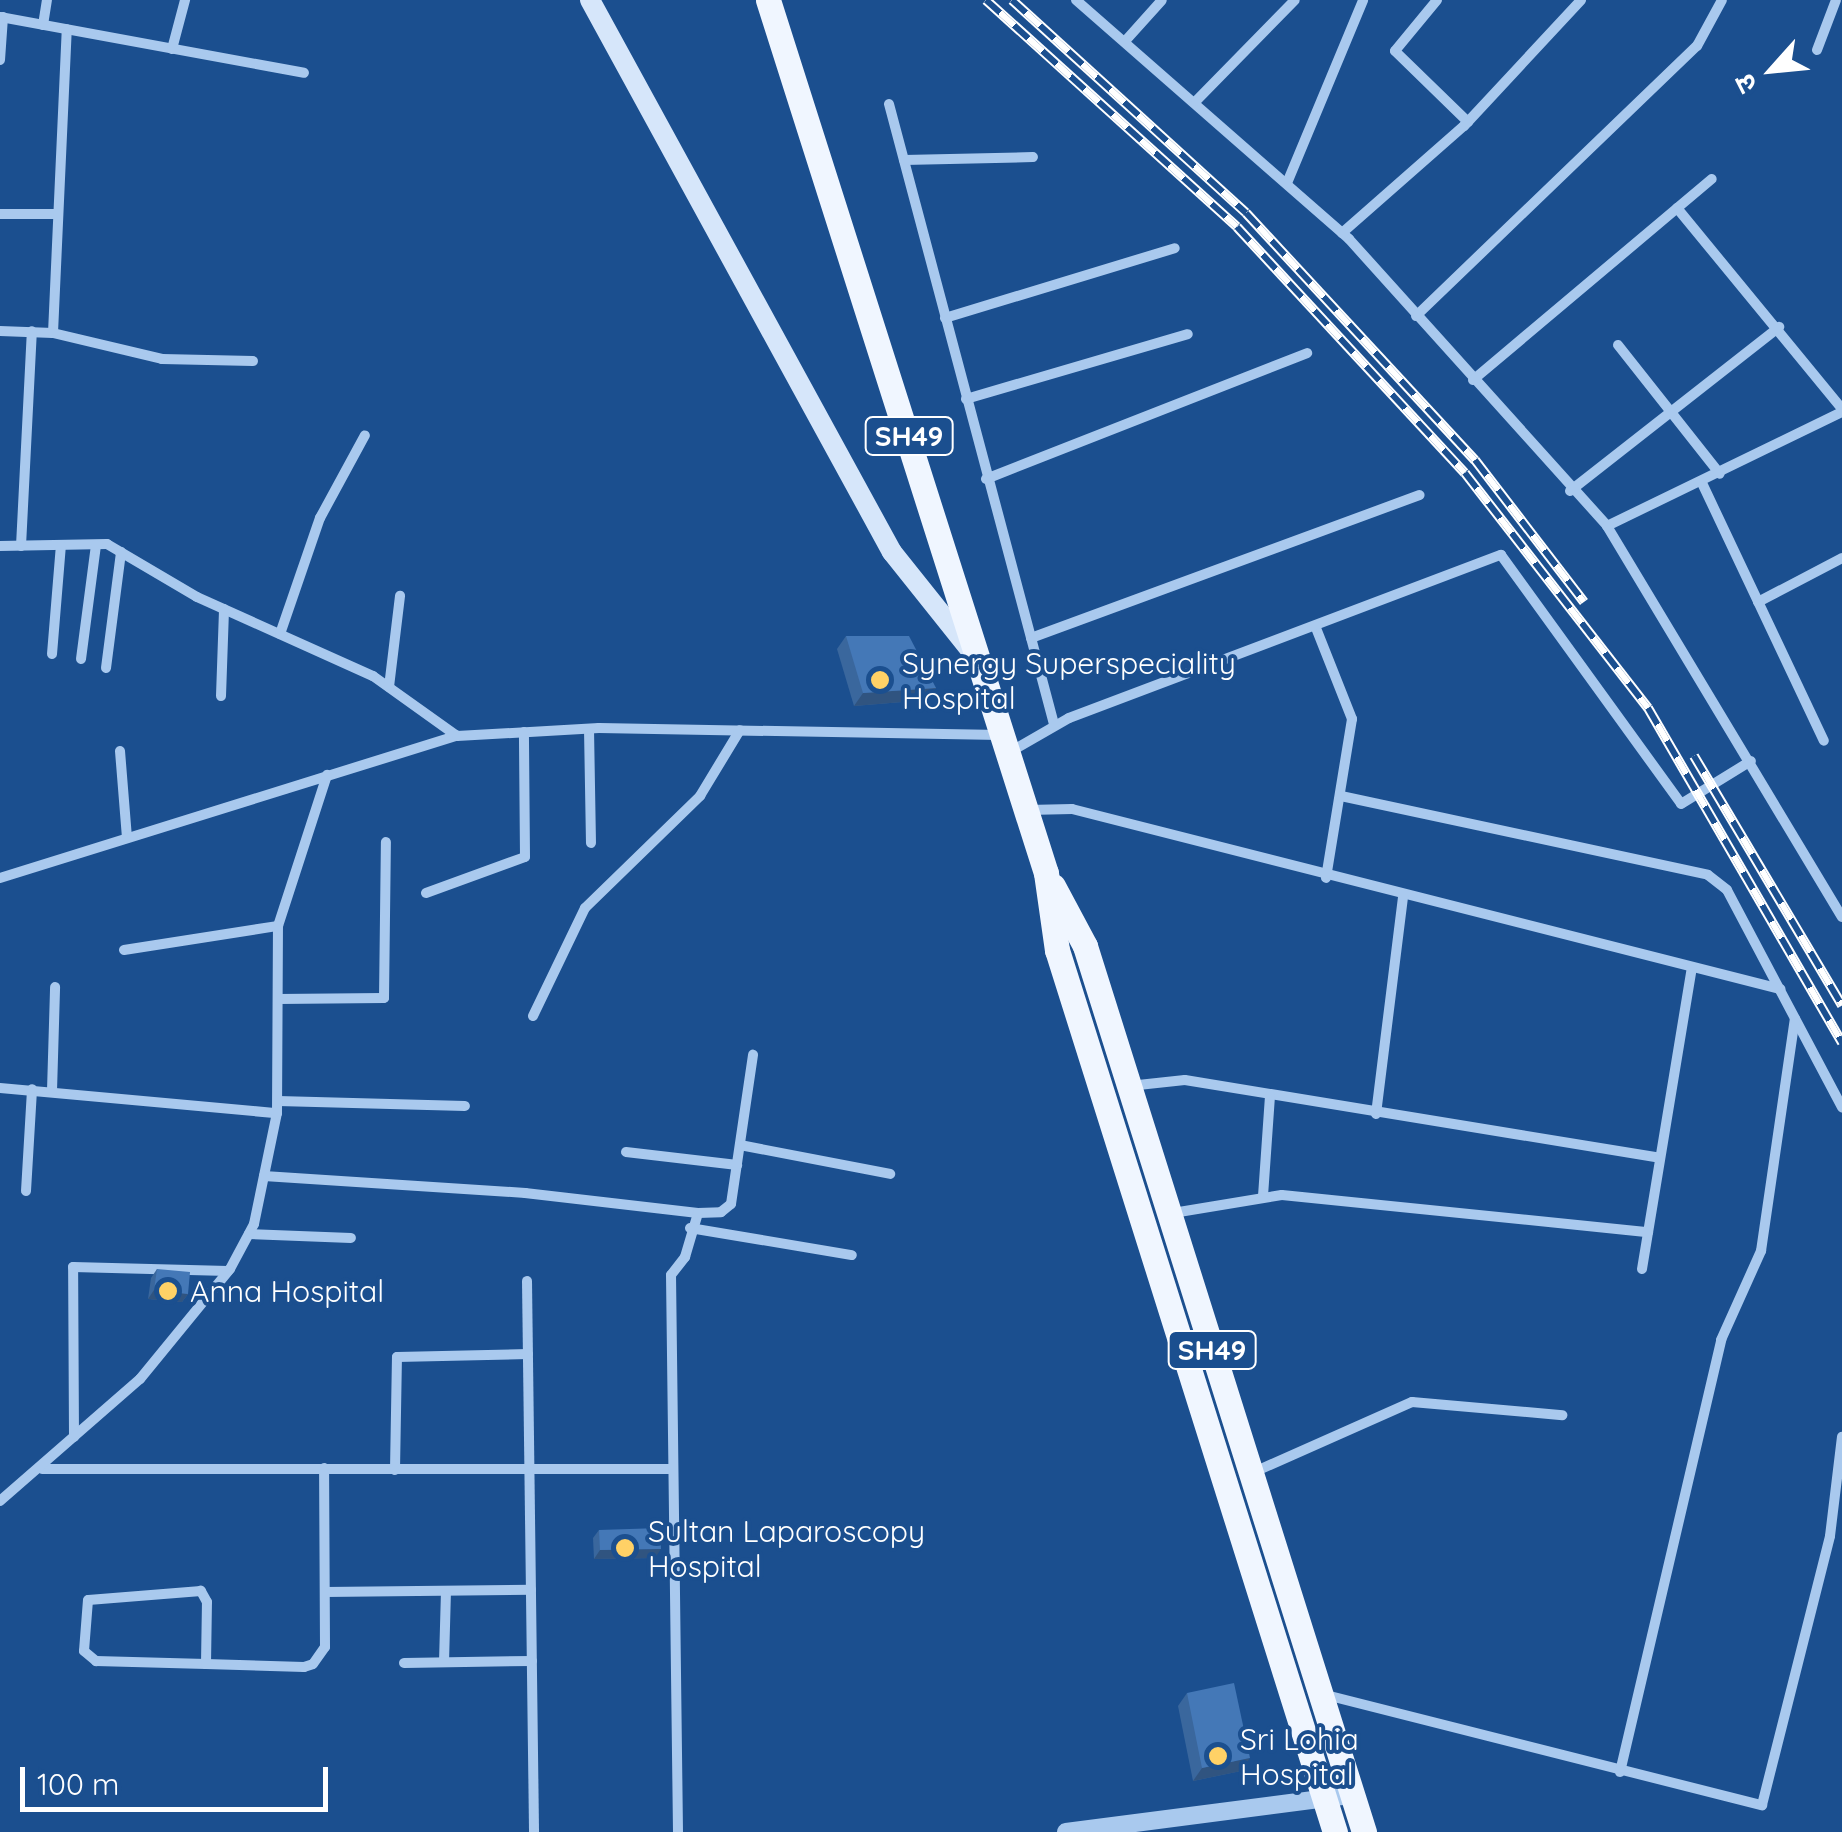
<!DOCTYPE html>
<html>
<head>
<meta charset="utf-8">
<style>
  body { margin:0 }
  #map { position:relative; width:1842px; height:1832px; overflow:hidden; background:#1b4f8f; font-family:Quicksand,"Noto Sans Devanagari",sans-serif }
  div>[style] { position:absolute }
  .minor>* { height:10px; margin:-5px; padding:0 5px; transform-origin:5px; border-radius:5px; background:#a9c9ee }
  .tertiary>* { height:18px; margin:-9px; padding:0 9px; transform-origin:9px; border-radius:9px; background:#a9c9ee }
  .secondary>* { height:20px; margin:-10px; padding:0 10px; transform-origin:10px; border-radius:10px; background:#d6e6fa }
  .primary>* { height:25px; margin:-12.5px; padding:0 12.5px; transform-origin:12.5px; border-radius:12.5px; background:#f0f6ff }
  .rail>* { height:10px; margin-top:-5px; transform-origin:0; background:repeating-linear-gradient(90deg,#1b4f8f 0 19px,#fff 0 38px); box-sizing:border-box; border-block:2px solid #fff }
  .wall>* { inset:0; background:#3a679d }
  .shaded-wall>* { inset:0; background:#305480 }
  .building>* { inset:0; background:#4478b7 }
  .dots>* { width:28px; height:28px; translate:-50% -50%; box-sizing:border-box; border:5px solid #1b4f8f; border-radius:50% }
  span { translate:-50% -50%; white-space:nowrap; text-align:center; line-height:1.15; -webkit-text-stroke:8px #1b4f8f; paint-order:stroke }
  .shield-label span { padding:2px 8px; background:#1b4f8f; border:2px solid; border-radius:8px; -webkit-text-stroke-width:0 }
  .shield-label { font-size:28px; color:#fff; font-weight:700 }
  .poi-label { font-size:30px; color:#fff }
  .left { translate:0 -50%; text-align:left }
  .north { position:absolute; left:1722px; top:20px; width:100px; height:100px; -webkit-text-stroke:8px #1b4f8f; paint-order:stroke; rotate:243deg; font-size:28px; font-weight:700; line-height:40px; text-align:center; color:#fff }
  .north::after { content:''; display:block; margin:auto; width:35px; height:45px; background:#fff; clip-path:polygon(50% 0,100% 100%,50% 72%,0 100%) }
  .scale { position:absolute; left:20px; top:1767px; width:308px; height:45px; box-sizing:border-box; border:5px solid #fff; border-top:0; padding-left:12px; font-size:30px; line-height:35px; white-space:nowrap; color:#fff; -webkit-text-stroke:8px #1b4f8f; paint-order:stroke }
</style>
</head>
<body>
<div id="map">
  <div class="minor">
    <i style="left:1076px;top:0;width:363px;rotate:41.2deg"></i>
    <i style="left:1349px;top:239px;width:386px;rotate:48deg"></i>
    <i style="left:1607px;top:526px;width:456px;rotate:59deg"></i>
    <i style="left:1437px;top:0;width:66px;rotate:129.5deg"></i>
    <i style="left:1395px;top:51px;width:102px;rotate:44.2deg"></i>
    <i style="left:0;top:17px;width:309px;rotate:10.4deg"></i>
    <i style="left:43px;top:25px;width:25px;rotate:-81deg"></i>
    <i style="left:1127px;top:39px;width:52px;rotate:-48.1deg"></i>
    <i style="left:172px;top:49px;width:51px;rotate:-75.1deg"></i>
    <i style="left:1817px;top:50px;width:53px;rotate:-69.2deg"></i>
    <i style="left:0;top:60px;width:43px;rotate:-86deg"></i>
    <i style="left:1196px;top:101px;width:141px;rotate:-45.6deg"></i>
    <i style="left:889px;top:104px;width:642px;rotate:75.1deg"></i>
    <i style="left:904px;top:160px;width:129px;rotate:-1.3deg"></i>
    <i style="left:1287px;top:183px;width:198px;rotate:-67.4deg"></i>
    <i style="left:1677px;top:208px;width:260px;rotate:50.6deg"></i>
    <i style="left:0;top:214px;width:58px"></i>
    <i style="left:1342px;top:233px;width:162px;rotate:-41.3deg"></i>
    <i style="left:1464px;top:126px;width:172px;rotate:-47.1deg"></i>
    <i style="left:1416px;top:316px;width:390px;rotate:-43.9deg"></i>
    <i style="left:1697px;top:46px;width:52px;rotate:-61.5deg"></i>
    <i style="left:945px;top:318px;width:240px;rotate:-16.9deg"></i>
    <i style="left:0;top:331px;width:53px;rotate:2.2deg"></i>
    <i style="left:53px;top:333px;width:112px;rotate:13.4deg"></i>
    <i style="left:162px;top:359px;width:91px;rotate:1.3deg"></i>
    <i style="left:53px;top:333px;width:304px;rotate:-87.4deg"></i>
    <i style="left:1618px;top:345px;width:164px;rotate:51.7deg"></i>
    <i style="left:1473px;top:380px;width:312px;rotate:-40.1deg"></i>
    <i style="left:966px;top:399px;width:231px;rotate:-16.3deg"></i>
    <i style="left:986px;top:479px;width:345px;rotate:-21.4deg"></i>
    <i style="left:1702px;top:483px;width:285px;rotate:64.7deg"></i>
    <i style="left:1570px;top:491px;width:266px;rotate:-38.1deg"></i>
    <i style="left:1607px;top:526px;width:261px;rotate:-25.9deg"></i>
    <i style="left:0;top:546px;width:107px;rotate:-1.1deg"></i>
    <i style="left:107px;top:544px;width:104px;rotate:30.5deg"></i>
    <i style="left:197px;top:597px;width:193px;rotate:24.2deg"></i>
    <i style="left:373px;top:676px;width:103px;rotate:35.5deg"></i>
    <i style="left:21px;top:546px;width:215px;rotate:-87.1deg"></i>
    <i style="left:1758px;top:602px;width:95px;rotate:-27.6deg"></i>
    <i style="left:1316px;top:628px;width:98px;rotate:68.4deg"></i>
    <i style="left:1352px;top:719px;width:161px;rotate:99.3deg"></i>
    <i style="left:280px;top:634px;width:123px;rotate:-71deg"></i>
    <i style="left:320px;top:518px;width:94px;rotate:-61.5deg"></i>
    <i style="left:1031px;top:638px;width:414px;rotate:-20.2deg"></i>
    <i style="left:52px;top:654px;width:109px;rotate:-85.3deg"></i>
    <i style="left:81px;top:659px;width:115px;rotate:-82.5deg"></i>
    <i style="left:106px;top:668px;width:117px;rotate:-82.6deg"></i>
    <i style="left:389px;top:687px;width:92px;rotate:-83.1deg"></i>
    <i style="left:221px;top:696px;width:87px;rotate:-88deg"></i>
    <i style="left:589px;top:729px;width:114px;rotate:89deg"></i>
    <i style="left:120px;top:751px;width:87px;rotate:85.4deg"></i>
    <i style="left:1008px;top:753px;width:70px;rotate:-29.8deg"></i>
    <i style="left:1069px;top:718px;width:462px;rotate:-20.7deg"></i>
    <i style="left:1501px;top:555px;width:307px;rotate:54.1deg"></i>
    <i style="left:1681px;top:804px;width:82px;rotate:-31.6deg"></i>
    <i style="left:1341px;top:796px;width:375px;rotate:12.1deg"></i>
    <i style="left:1708px;top:875px;width:24px;rotate:38deg"></i>
    <i style="left:1727px;top:890px;width:246px;rotate:62.1deg"></i>
    <i style="left:1028px;top:810px;width:44px;rotate:-1.3deg"></i>
    <i style="left:1072px;top:809px;width:731px;rotate:14.26deg"></i>
    <i style="left:0;top:878px;width:479px;rotate:-17.3deg"></i>
    <i style="left:457px;top:736px;width:142px;rotate:-3.2deg"></i>
    <i style="left:599px;top:728px;width:401px;rotate:1deg"></i>
    <i style="left:426px;top:893px;width:105px;rotate:-20deg"></i>
    <i style="left:525px;top:857px;width:125px;rotate:-90.5deg"></i>
    <i style="left:124px;top:950px;width:156px;rotate:-8.9deg"></i>
    <i style="left:278px;top:999px;width:106px;rotate:-0.5deg"></i>
    <i style="left:384px;top:998px;width:156px;rotate:-89.3deg"></i>
    <i style="left:533px;top:1016px;width:120px;rotate:-64.3deg"></i>
    <i style="left:585px;top:908px;width:161px;rotate:-44.2deg"></i>
    <i style="left:700px;top:796px;width:77px;rotate:-58.8deg"></i>
    <i style="left:1129px;top:1086px;width:56px;rotate:-6.1deg"></i>
    <i style="left:1185px;top:1080px;width:481px;rotate:9.3deg"></i>
    <i style="left:0;top:1088px;width:278px;rotate:5.2deg"></i>
    <i style="left:52px;top:1091px;width:104px;rotate:-88.3deg"></i>
    <i style="left:278px;top:1101px;width:187px;rotate:1.5deg"></i>
    <i style="left:1376px;top:1114px;width:220px;rotate:-82.9deg"></i>
    <i style="left:740px;top:1145px;width:153px;rotate:10.9deg"></i>
    <i style="left:626px;top:1152px;width:112px;rotate:6.7deg"></i>
    <i style="left:264px;top:1176px;width:262px;rotate:3.7deg"></i>
    <i style="left:525px;top:1193px;width:174px;rotate:6.6deg"></i>
    <i style="left:26px;top:1191px;width:102px;rotate:-86.6deg"></i>
    <i style="left:1263px;top:1196px;width:101px;rotate:-86deg"></i>
    <i style="left:1173px;top:1213px;width:110px;rotate:-9.4deg"></i>
    <i style="left:1282px;top:1195px;width:368px;rotate:5.8deg"></i>
    <i style="left:690px;top:1228px;width:164px;rotate:9.5deg"></i>
    <i style="left:249px;top:1234px;width:102px;rotate:2.2deg"></i>
    <i style="left:1642px;top:1269px;width:306px;rotate:-80.6deg"></i>
    <i style="left:527px;top:1281px;width:551px;rotate:89.27deg"></i>
    <i style="left:74px;top:1437px;width:170px;rotate:-90.3deg"></i>
    <i style="left:73px;top:1267px;width:155px;rotate:1.5deg"></i>
    <i style="left:42px;top:1469px;width:628px"></i>
    <i style="left:395px;top:1470px;width:113px;rotate:-89deg"></i>
    <i style="left:397px;top:1357px;width:131px;rotate:-1.3deg"></i>
    <i style="left:1254px;top:1472px;width:173px;rotate:-23.9deg"></i>
    <i style="left:1412px;top:1402px;width:151px;rotate:5deg"></i>
    <i style="left:0;top:1501px;width:186px;rotate:-41.1deg"></i>
    <i style="left:140px;top:1379px;width:142px;rotate:-50.7deg"></i>
    <i style="left:230px;top:1269px;width:51px;rotate:-61.9deg"></i>
    <i style="left:254px;top:1224px;width:113px;rotate:-78.3deg"></i>
    <i style="left:277px;top:1113px;width:187px;rotate:-89.7deg"></i>
    <i style="left:278px;top:926px;width:159px;rotate:-72deg"></i>
    <i style="left:325px;top:1592px;width:206px;rotate:-0.6deg"></i>
    <i style="left:444px;top:1662px;width:71px;rotate:-88.4deg"></i>
    <i style="left:404px;top:1663px;width:128px;rotate:-0.9deg"></i>
    <i style="left:206px;top:1664px;width:62px;rotate:-89.1deg"></i>
    <i style="left:207px;top:1602px;width:13px;rotate:-119deg"></i>
    <i style="left:201px;top:1591px;width:113px;rotate:175.4deg"></i>
    <i style="left:88px;top:1600px;width:51px;rotate:94.5deg"></i>
    <i style="left:84px;top:1651px;width:16px;rotate:40deg"></i>
    <i style="left:96px;top:1661px;width:110px;rotate:1.6deg"></i>
    <i style="left:206px;top:1664px;width:98px;rotate:1.8deg"></i>
    <i style="left:304px;top:1667px;width:9px;rotate:-18deg"></i>
    <i style="left:313px;top:1664px;width:21px;rotate:-55deg"></i>
    <i style="left:325px;top:1647px;width:179px;rotate:-90.3deg"></i>
    <i style="left:1326px;top:1695px;width:450px;rotate:14.2deg"></i>
    <i style="left:1762px;top:1805px;width:277px;rotate:-75.8deg"></i>
    <i style="left:1830px;top:1536px;width:100px;rotate:-83.1deg"></i>
    <i style="left:1620px;top:1772px;width:444px;rotate:-76.8deg"></i>
    <i style="left:1721px;top:1340px;width:98px;rotate:-65.8deg"></i>
    <i style="left:1761px;top:1251px;width:235px;rotate:-81.7deg"></i>
    <i style="left:678px;top:1832px;width:557px;rotate:-90.72deg"></i>
    <i style="left:671px;top:1275px;width:23px;rotate:-52deg"></i>
    <i style="left:685px;top:1257px;width:46px;rotate:-73.5deg"></i>
    <i style="left:698px;top:1213px;width:23px;rotate:-2deg"></i>
    <i style="left:721px;top:1212px;width:13px;rotate:-39deg"></i>
    <i style="left:731px;top:1204px;width:151px;rotate:-81.6deg"></i>
  </div>
  <div class="tertiary">
    <i style="left:1066px;top:1832px;width:288px;rotate:-7.4deg"></i>
  </div>
  <div class="secondary">
    <i style="left:590px;top:0;width:629px;rotate:61.32deg"></i>
    <i style="left:892px;top:552px;width:127px;rotate:51.4deg"></i>
  </div>
  <div class="primary">
    <i style="left:768px;top:0;width:916px;rotate:72.34deg"></i>
    <i style="left:1046px;top:873px;width:78px;rotate:81.9deg"></i>
    <i style="left:1057px;top:950px;width:925px;rotate:72.51deg"></i>
    <i style="left:1053px;top:886px;width:68px;rotate:61.9deg"></i>
    <i style="left:1085px;top:946px;width:929px;rotate:72.52deg"></i>
  </div>
  <div class="rail">
    <i style="left:986px;top:0;width:338px;rotate:42.1deg"></i>
    <i style="left:1237px;top:227px;width:335px;rotate:47.2deg"></i>
    <i style="left:1465px;top:473px;width:298px;rotate:52.1deg"></i>
    <i style="left:1648px;top:708px;width:387px;rotate:59.9deg"></i>
    <i style="left:1012px;top:0;width:316px;rotate:42.3deg"></i>
    <i style="left:1246px;top:213px;width:337px;rotate:47.2deg"></i>
    <i style="left:1475px;top:460px;width:179px;rotate:52.5deg"></i>
    <i style="left:1694px;top:756px;width:290px;rotate:59.3deg"></i>
  </div>
  <div class="wall">
    <i style="clip-path:polygon(846px 636px,936px 688px,927px 700px,854px 706px,837px 649px)"></i>
    <i style="clip-path:polygon(157px 1269px,188px 1294px,182px 1302px,148px 1299px,151px 1278px)"></i>
    <i style="clip-path:polygon(599px 1530px,655px 1558px,594px 1559px,593px 1538px)"></i>
    <i style="clip-path:polygon(1187px 1693px,1241px 1771px,1193px 1781px,1178px 1706px)"></i>
  </div>
  <div class="shaded-wall">
    <i style="clip-path:polygon(936px 688px,927px 700px,854px 706px,863px 693px)"></i>
    <i style="clip-path:polygon(154px 1290px,188px 1294px,182px 1302px,148px 1299px)"></i>
    <i style="clip-path:polygon(661px 1549px,655px 1558px,594px 1559px,600px 1550px)"></i>
    <i style="clip-path:polygon(1250px 1758px,1241px 1771px,1193px 1781px,1202px 1768px)"></i>
  </div>
  <div class="building">
    <i style="clip-path:polygon(846px 636px,909px 636px,936px 688px,863px 693px)"></i>
    <i style="clip-path:polygon(157px 1269px,190px 1272px,188px 1294px,154px 1290px)"></i>
    <i style="clip-path:polygon(660px 1528px,661px 1549px,600px 1550px,599px 1530px)"></i>
    <i style="clip-path:polygon(1234px 1683px,1250px 1758px,1202px 1768px,1187px 1693px)"></i>
  </div>
  <div class="dots">
    <i style="left:880px;top:680px;background:#ffd166"></i>
    <i style="left:168px;top:1291px;background:#ffd166"></i>
    <i style="left:625px;top:1548px;background:#ffd166"></i>
    <i style="left:1218px;top:1756px;background:#ffd166"></i>
  </div>
  <div class="shield-label">
    <span style="left:909px;top:436px">SH49</span>
    <span style="left:1212px;top:1350px">SH49</span>
  </div>
  <div class="poi-label">
    <span class="left" style="left:902px;top:680px">Synergy Superspeciality<br>Hospital</span>
    <span class="left" style="left:190px;top:1291px">Anna Hospital</span>
    <span class="left" style="left:648px;top:1548px">Sultan Laparoscopy<br>Hospital</span>
    <span class="left" style="left:1240px;top:1756px">Sri Lohia<br>Hospital</span>
  </div>
  <div class="north">उ</div>
  <div class="scale">100 m</div>
</div>
</body>
</html>
